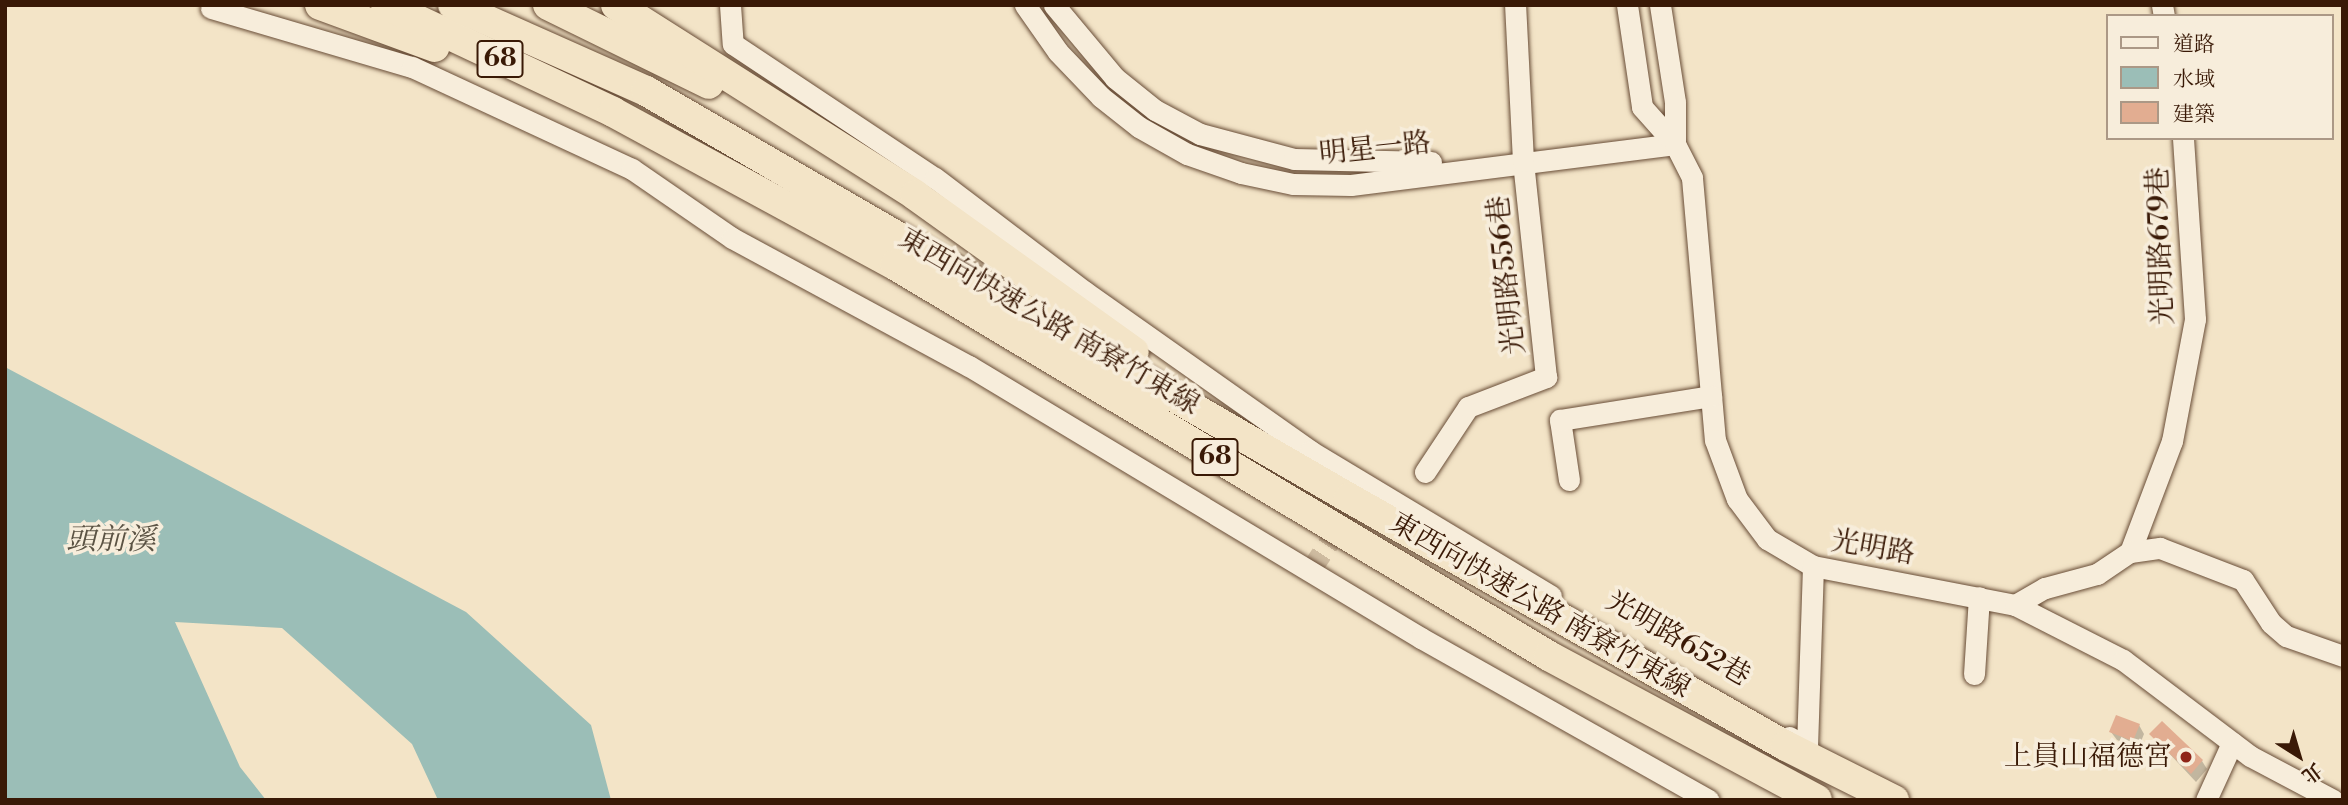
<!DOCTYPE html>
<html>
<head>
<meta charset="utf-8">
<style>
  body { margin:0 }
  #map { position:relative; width:2348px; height:805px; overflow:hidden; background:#f3e4c7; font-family:"Libre Bodoni","Noto Serif TC",serif }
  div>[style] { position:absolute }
  .water>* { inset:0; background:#9bbeb7 }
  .shadow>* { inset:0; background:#0003 }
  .building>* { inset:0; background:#e2ad91 }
  .minor-tunnel>* { height:21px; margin-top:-10.5px; transform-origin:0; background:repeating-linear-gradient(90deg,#cebba0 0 21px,transparent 0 31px) }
  .roads { filter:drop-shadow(0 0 2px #684c36) drop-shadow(0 0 2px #684c36) }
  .minor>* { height:21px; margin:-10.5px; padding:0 10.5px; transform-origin:10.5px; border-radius:10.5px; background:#f7eddb }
  .highway>* { height:30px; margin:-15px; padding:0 15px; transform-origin:15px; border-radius:15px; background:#f3e4c7 }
  .dots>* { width:19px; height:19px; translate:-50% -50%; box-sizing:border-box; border:4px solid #f7eddb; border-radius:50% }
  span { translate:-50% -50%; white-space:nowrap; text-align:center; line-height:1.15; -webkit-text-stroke:7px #f7eddb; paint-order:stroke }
  .shield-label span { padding:2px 5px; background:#f7eddb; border:2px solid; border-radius:5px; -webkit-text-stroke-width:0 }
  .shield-label { font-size:26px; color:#391906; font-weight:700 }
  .street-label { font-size:28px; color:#391906 }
  .poi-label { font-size:28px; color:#391906 }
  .right { translate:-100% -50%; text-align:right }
  .water-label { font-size:30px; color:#5b5344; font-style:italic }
  .frame { position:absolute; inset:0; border:7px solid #391906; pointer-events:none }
  .legend { position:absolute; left:2106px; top:14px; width:228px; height:126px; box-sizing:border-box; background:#f7eddb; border:2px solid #ab9886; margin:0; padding:9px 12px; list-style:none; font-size:21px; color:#391906 }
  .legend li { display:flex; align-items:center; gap:14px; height:35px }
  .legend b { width:35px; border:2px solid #ab9886 }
  .north { position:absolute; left:2264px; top:721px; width:70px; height:70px; -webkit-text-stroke:5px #f7eddb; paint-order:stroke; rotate:143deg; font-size:19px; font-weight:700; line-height:28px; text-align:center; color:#391906 }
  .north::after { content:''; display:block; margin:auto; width:24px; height:32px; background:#391906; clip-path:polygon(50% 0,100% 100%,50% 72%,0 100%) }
</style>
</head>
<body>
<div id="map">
  <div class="water">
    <i style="clip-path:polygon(5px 367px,466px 612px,591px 725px,611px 800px,438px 800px,412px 744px,282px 628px,175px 622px,240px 767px,266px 800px,5px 800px)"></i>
  </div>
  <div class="shadow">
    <i style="clip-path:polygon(2139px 725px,2144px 734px,2138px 749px,2117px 740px,2111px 732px)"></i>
    <i style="clip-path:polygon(2151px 734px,2202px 761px,2207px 769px,2196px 782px)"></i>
  </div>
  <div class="building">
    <i style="clip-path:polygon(2116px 715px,2140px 724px,2133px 741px,2109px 732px)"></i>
    <i style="clip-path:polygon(2162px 721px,2203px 760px,2191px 774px,2149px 734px)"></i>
  </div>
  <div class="minor-tunnel">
    <i style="left:1310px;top:571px;width:97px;rotate:-56.3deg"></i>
  </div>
  <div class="roads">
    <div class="minor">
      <i style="left:730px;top:5px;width:39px;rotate:86deg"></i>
      <i style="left:733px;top:44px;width:242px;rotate:33.6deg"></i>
      <i style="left:935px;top:178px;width:188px;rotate:37.2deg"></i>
      <i style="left:1085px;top:292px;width:276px;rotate:35.2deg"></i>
      <i style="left:1310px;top:451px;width:281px;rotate:31deg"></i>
      <i style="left:1025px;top:5px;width:57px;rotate:54.9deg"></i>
      <i style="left:1058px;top:52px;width:62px;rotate:46.3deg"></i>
      <i style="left:1101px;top:97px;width:48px;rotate:38.3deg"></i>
      <i style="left:1139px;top:127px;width:55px;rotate:29.4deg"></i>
      <i style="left:1187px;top:154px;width:57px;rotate:19.4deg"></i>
      <i style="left:1241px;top:173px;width:53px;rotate:11.9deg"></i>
      <i style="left:1293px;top:184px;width:58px;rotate:1deg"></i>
      <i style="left:1351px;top:185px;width:327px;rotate:-7.2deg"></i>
      <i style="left:1054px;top:5px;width:95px;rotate:50.1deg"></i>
      <i style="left:1115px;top:78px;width:51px;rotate:38.7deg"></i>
      <i style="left:1155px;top:110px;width:51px;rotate:28.1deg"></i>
      <i style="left:1200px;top:134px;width:97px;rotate:14.9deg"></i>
      <i style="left:1294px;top:159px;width:137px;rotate:1.3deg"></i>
      <i style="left:1627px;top:5px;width:103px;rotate:81.6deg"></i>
      <i style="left:1642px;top:107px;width:50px;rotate:48.3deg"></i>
      <i style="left:1675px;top:144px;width:38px;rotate:63deg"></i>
      <i style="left:1692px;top:178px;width:263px;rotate:85deg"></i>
      <i style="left:1715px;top:440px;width:63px;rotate:69.6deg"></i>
      <i style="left:1737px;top:499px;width:50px;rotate:53.1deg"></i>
      <i style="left:1767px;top:539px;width:53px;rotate:30.4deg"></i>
      <i style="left:1813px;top:566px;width:206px;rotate:10.9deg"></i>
      <i style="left:2015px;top:605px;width:121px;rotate:27deg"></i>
      <i style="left:2123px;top:660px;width:159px;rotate:37.1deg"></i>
      <i style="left:2250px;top:756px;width:94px;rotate:27.9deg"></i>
      <i style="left:1660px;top:5px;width:98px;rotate:81.2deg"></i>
      <i style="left:1675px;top:102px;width:42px;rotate:90deg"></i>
      <i style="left:2162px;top:5px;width:11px;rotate:80deg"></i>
      <i style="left:211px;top:8px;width:209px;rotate:16.4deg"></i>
      <i style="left:412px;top:67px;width:242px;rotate:24.9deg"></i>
      <i style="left:632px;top:169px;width:121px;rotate:34.6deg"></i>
      <i style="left:732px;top:238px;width:269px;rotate:28.4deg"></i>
      <i style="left:969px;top:366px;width:528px;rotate:31.04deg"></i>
      <i style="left:1421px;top:638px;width:330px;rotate:29.4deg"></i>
      <i style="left:1425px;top:472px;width:78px;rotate:-56.5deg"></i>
      <i style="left:1468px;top:407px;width:84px;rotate:-21deg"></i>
      <i style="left:1546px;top:377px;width:217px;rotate:-96.1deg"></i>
      <i style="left:1523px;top:161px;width:156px;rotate:-92.9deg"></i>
      <i style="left:1569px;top:480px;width:61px;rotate:-98.5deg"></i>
      <i style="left:1560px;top:420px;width:153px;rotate:-9deg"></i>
      <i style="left:2130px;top:552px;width:119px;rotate:-69.3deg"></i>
      <i style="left:2172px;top:441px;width:124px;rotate:-79.3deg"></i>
      <i style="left:2195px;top:319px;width:181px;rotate:-93.8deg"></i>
      <i style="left:2015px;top:605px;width:34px;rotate:-30deg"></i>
      <i style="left:2045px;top:588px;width:54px;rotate:-15.1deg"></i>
      <i style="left:2097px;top:574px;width:40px;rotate:-34deg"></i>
      <i style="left:2130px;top:552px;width:30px;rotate:-8deg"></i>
      <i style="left:2160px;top:548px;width:89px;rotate:21.1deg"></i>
      <i style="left:2243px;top:580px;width:51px;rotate:56.9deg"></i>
      <i style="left:2271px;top:623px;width:20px;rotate:41deg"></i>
      <i style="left:2286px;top:636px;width:60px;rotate:19.3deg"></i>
      <i style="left:1974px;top:674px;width:77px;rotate:-86.3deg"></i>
      <i style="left:1789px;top:737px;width:21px;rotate:29deg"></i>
      <i style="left:1807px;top:747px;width:181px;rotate:-88.1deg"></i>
      <i style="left:2206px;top:800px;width:63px;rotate:-65.5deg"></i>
    </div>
    <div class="highway">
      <i style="left:320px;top:5px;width:122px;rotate:20.1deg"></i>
      <i style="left:386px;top:5px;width:251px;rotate:25.2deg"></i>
      <i style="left:613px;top:112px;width:321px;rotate:28.5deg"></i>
      <i style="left:895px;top:265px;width:762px;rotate:30.87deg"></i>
      <i style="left:1549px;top:656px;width:304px;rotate:28.2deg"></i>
      <i style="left:453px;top:5px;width:211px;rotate:24deg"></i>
      <i style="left:646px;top:91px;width:812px;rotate:30.07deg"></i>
      <i style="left:1349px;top:498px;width:502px;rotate:29.58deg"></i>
      <i style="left:1786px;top:746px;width:121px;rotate:26.6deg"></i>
      <i style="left:548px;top:5px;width:179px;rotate:26.1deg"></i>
      <i style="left:616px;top:5px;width:354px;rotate:32.4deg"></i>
      <i style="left:915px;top:195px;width:269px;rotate:35.6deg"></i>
    </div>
  </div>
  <div class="dots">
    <i style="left:2186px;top:757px;background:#8f2418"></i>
  </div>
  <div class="shield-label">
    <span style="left:500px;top:59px">68</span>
    <span style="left:1215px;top:457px">68</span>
  </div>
  <div class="street-label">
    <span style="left:1375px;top:149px;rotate:-6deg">明星一路</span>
    <span style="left:2161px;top:246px;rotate:-92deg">光明路679巷</span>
    <span style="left:1507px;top:275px;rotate:-96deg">光明路556巷</span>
    <span style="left:1049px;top:322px;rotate:30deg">東西向快速公路 南寮竹東線</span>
    <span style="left:1873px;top:548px;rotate:10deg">光明路</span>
    <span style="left:1540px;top:606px;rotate:30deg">東西向快速公路 南寮竹東線</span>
    <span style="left:1678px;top:639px;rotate:30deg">光明路652巷</span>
  </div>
  <div class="poi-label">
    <span class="right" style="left:2172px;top:757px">上員山福德宮</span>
  </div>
  <div class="water-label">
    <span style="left:111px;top:540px">頭前溪</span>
  </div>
  <div class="frame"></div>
  <ul class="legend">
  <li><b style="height:9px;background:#f7eddb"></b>道路</li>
  <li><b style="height:19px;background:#9bbeb7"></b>水域</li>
  <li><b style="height:19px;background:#e2ad91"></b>建築</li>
  </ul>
  <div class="north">北</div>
</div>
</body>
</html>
